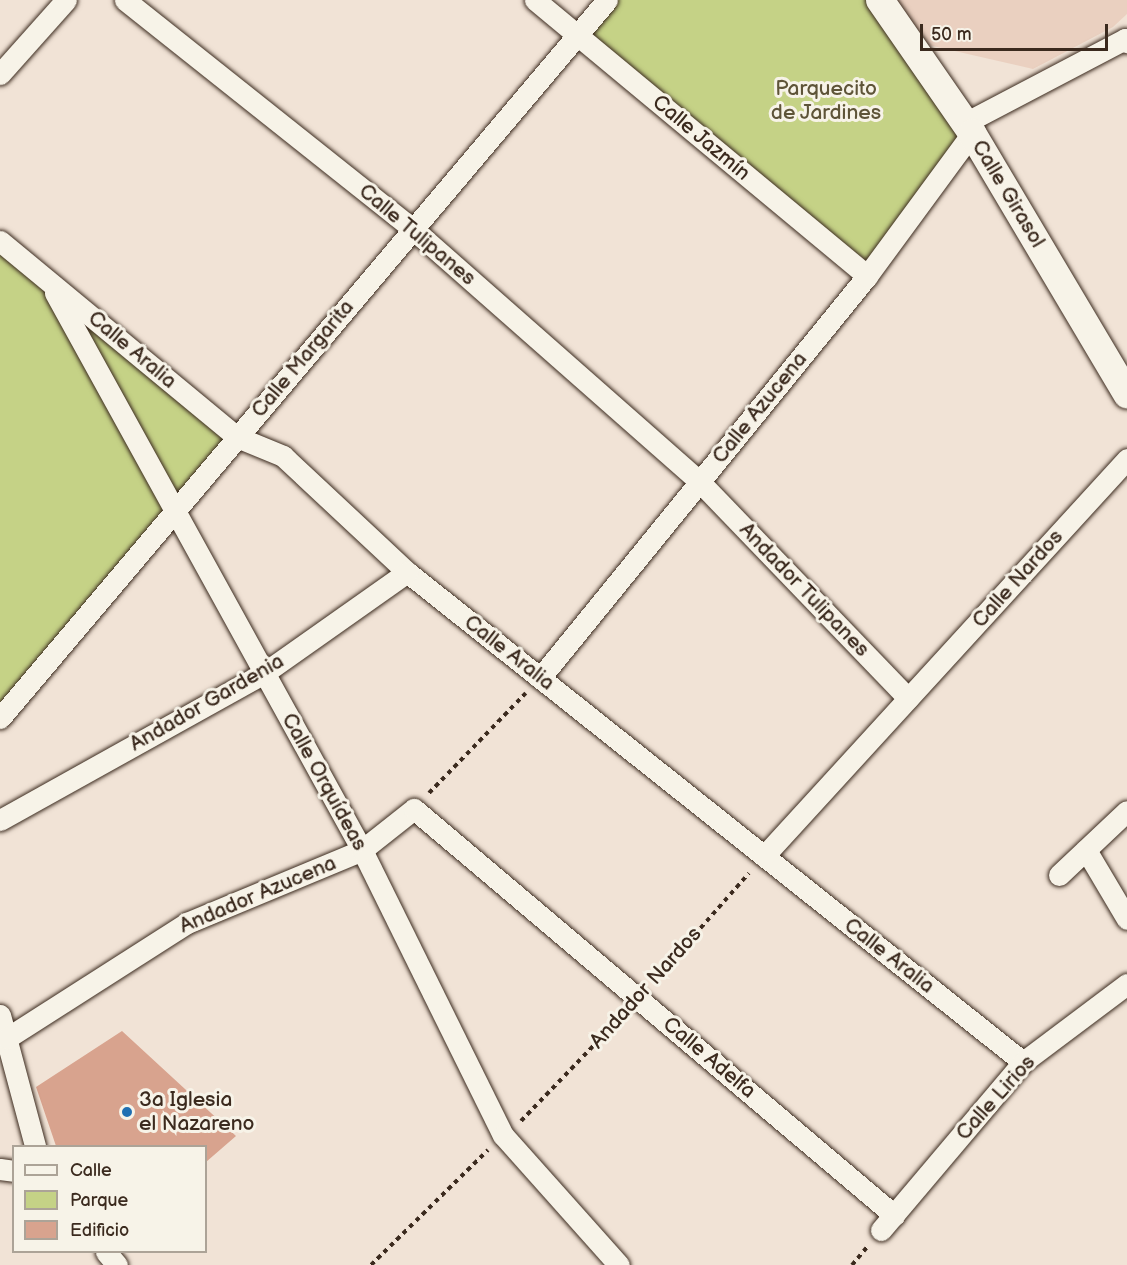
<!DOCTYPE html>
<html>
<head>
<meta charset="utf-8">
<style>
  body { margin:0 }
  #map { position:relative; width:1127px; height:1265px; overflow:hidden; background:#f1e3d6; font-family:"Balsamiq Sans",sans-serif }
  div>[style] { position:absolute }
  .built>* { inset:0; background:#ead0c0 }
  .green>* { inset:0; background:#c5d286 }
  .building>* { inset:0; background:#d8a38e }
  .path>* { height:4px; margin-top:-2px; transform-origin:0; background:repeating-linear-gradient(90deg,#3b2a1e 0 4.5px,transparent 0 9px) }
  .roads { filter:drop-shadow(0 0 2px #3b2a1e) drop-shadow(0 0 2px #3b2a1e) }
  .street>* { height:21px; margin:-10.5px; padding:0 10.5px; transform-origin:10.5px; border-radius:10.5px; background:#f7f3e8 }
  .secondary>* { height:28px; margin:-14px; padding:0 14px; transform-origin:14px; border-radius:14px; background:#f7f3e8 }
  .dots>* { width:16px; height:16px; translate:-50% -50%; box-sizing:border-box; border:3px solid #f7f3e8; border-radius:50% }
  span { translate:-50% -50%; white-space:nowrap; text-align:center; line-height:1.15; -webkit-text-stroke:6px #f7f3e8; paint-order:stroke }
  .park-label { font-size:21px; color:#5e5438 }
  .street-label { font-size:21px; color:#3b2a1e }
  .poi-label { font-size:21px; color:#3b2a1e }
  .left { translate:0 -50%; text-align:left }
  .legend { position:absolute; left:12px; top:1145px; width:195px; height:108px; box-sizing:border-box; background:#f7f3e8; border:2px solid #aca397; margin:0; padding:8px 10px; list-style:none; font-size:18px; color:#3b2a1e }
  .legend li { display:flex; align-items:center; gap:12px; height:30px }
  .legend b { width:30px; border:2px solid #aca397 }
  .scale { position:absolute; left:920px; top:24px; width:188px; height:27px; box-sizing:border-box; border:3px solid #3b2a1e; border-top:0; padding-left:8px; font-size:18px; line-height:21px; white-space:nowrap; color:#3b2a1e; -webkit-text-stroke:4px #f7f3e8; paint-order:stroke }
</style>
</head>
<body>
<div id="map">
  <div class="built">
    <i style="clip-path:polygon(893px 0,1127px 0,1127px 14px,1113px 27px,1033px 69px,924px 44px)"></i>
  </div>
  <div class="green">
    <i style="clip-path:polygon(607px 0,880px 0,966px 134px,874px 267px,578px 34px)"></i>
    <i style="clip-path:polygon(0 241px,237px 437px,0 718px)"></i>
  </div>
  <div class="building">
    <i style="clip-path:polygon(122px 1031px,236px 1136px,206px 1162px,206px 1146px,56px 1146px,36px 1087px)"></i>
  </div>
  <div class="path">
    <i style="left:429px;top:793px;width:139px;rotate:-45.9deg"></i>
    <i style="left:653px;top:982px;width:145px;rotate:-48.6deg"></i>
    <i style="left:521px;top:1121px;width:149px;rotate:-46.1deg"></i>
    <i style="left:371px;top:1265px;width:164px;rotate:-44.5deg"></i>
    <i style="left:852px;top:1265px;width:23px;rotate:-50deg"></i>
  </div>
  <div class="roads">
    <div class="street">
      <i style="left:125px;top:0;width:368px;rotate:38.5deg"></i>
      <i style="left:413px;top:229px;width:383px;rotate:41.4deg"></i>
      <i style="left:700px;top:482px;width:300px;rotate:46.1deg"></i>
      <i style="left:535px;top:0;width:432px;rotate:39.7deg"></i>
      <i style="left:0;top:74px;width:99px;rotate:-48.3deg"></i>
      <i style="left:963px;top:124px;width:183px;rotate:-27.7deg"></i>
      <i style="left:1125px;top:39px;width:4px;rotate:56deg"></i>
      <i style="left:0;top:241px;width:308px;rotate:39.6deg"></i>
      <i style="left:237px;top:437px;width:50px;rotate:22.4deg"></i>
      <i style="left:283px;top:456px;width:170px;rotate:43.1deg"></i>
      <i style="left:407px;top:572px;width:787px;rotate:38.5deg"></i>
      <i style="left:55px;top:293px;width:636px;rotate:61.14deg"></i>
      <i style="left:362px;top:850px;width:318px;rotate:63.7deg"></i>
      <i style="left:503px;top:1135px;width:174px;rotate:48.3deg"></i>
      <i style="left:540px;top:678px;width:518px;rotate:-50.87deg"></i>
      <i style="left:867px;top:276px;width:177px;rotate:-53.7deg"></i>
      <i style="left:0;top:718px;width:940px;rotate:-49.79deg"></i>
      <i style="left:0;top:820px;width:302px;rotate:-29.1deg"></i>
      <i style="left:264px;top:673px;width:175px;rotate:-35.2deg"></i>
      <i style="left:1086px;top:850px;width:80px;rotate:59.3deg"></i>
      <i style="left:764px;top:856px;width:538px;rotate:-47.56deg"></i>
      <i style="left:1059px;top:875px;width:93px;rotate:-43.3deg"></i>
      <i style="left:0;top:1015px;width:136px;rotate:75deg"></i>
      <i style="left:7px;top:1038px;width:214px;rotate:-32.6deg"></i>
      <i style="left:187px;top:923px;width:190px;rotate:-22.6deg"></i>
      <i style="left:362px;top:850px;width:66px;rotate:-38.3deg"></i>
      <i style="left:414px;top:809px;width:629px;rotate:40.23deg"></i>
      <i style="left:0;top:1169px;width:14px;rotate:8deg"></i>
      <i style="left:881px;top:1230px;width:220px;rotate:-49.8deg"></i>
      <i style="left:1023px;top:1062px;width:130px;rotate:-36.9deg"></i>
      <i style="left:106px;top:1252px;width:17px;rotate:50deg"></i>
    </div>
    <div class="secondary">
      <i style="left:880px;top:0;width:162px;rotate:55.3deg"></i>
      <i style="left:972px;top:133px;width:304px;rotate:59.3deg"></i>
    </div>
  </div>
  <div class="dots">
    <i style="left:127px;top:1112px;background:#1f6fb2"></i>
  </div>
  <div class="park-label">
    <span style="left:826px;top:101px">Parquecito<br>de Jardines</span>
  </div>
  <div class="street-label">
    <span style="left:701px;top:138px;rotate:40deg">Calle Jazmín</span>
    <span style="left:1008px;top:194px;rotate:59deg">Calle Girasol</span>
    <span style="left:417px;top:235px;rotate:40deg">Calle Tulipanes</span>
    <span style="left:132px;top:350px;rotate:40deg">Calle Aralia</span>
    <span style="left:303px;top:359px;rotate:-50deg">Calle Margarita</span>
    <span style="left:760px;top:408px;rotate:-51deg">Calle Azucena</span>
    <span style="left:1018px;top:579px;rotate:-48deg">Calle Nardos</span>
    <span style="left:804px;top:590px;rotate:46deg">Andador Tulipanes</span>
    <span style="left:509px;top:653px;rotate:38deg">Calle Aralia</span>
    <span style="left:207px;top:703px;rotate:-30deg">Andador Gardenia</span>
    <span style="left:324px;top:782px;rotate:61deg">Calle Orquídeas</span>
    <span style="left:258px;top:895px;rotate:-23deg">Andador Azucena</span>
    <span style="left:889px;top:956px;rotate:38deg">Calle Aralia</span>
    <span style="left:646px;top:988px;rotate:-48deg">Andador Nardos</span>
    <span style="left:709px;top:1058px;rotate:40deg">Calle Adelfa</span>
    <span style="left:996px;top:1098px;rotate:-48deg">Calle Lirios</span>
  </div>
  <div class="poi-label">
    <span class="left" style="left:139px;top:1112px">3a Iglesia<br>el Nazareno</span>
  </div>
  <ul class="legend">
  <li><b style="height:8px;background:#f7f3e8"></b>Calle</li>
  <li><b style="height:16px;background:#c5d286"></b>Parque</li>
  <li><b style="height:16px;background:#d8a38e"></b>Edificio</li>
  </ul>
  <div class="scale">50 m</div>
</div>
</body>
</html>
